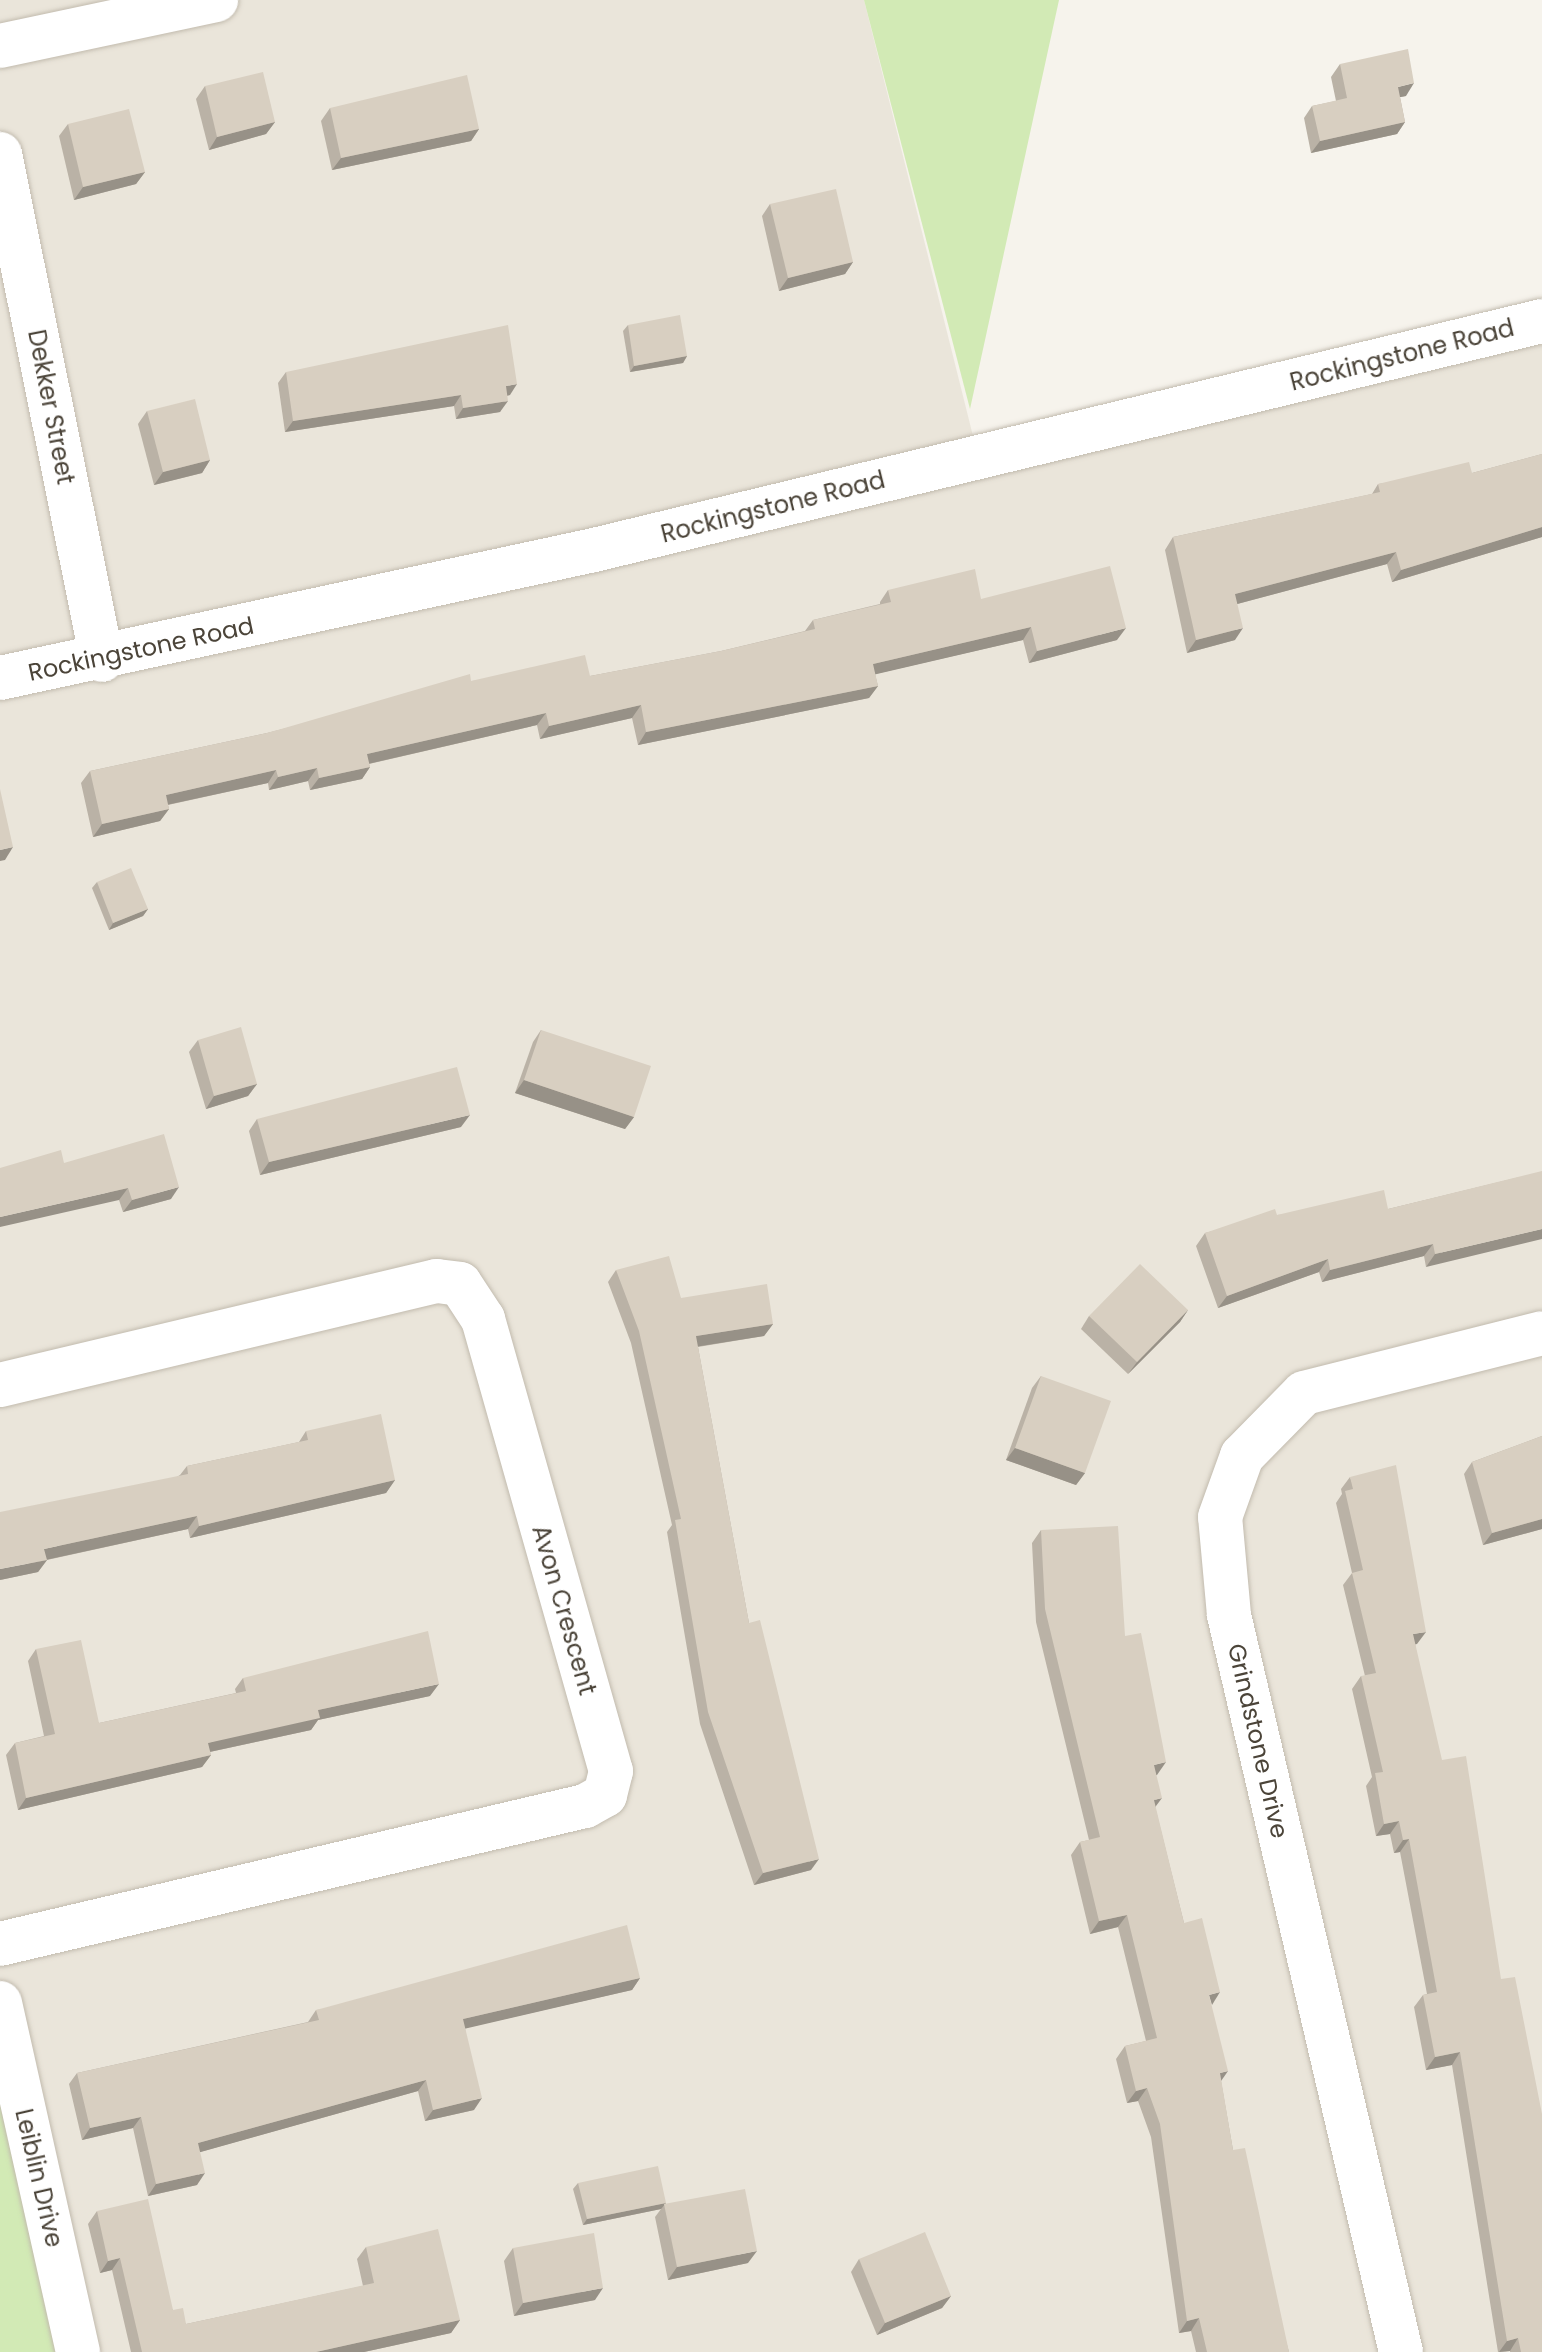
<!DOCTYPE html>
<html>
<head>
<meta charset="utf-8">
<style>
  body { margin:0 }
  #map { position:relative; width:1542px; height:2352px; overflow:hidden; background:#f6f3ec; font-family:Poppins,sans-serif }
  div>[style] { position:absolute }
  .residential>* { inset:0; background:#eae5da }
  .green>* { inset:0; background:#d2eab5 }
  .roads { filter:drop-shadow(0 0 2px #c2bbae) drop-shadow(0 0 2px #c2bbae) }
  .minor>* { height:44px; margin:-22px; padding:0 22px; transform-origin:22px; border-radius:22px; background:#fff }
  .tertiary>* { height:44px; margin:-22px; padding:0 22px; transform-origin:22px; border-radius:22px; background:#fff }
  .wall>* { inset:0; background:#bab2a6 }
  .shaded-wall>* { inset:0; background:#979187 }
  .building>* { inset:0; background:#d8cfc1 }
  span { translate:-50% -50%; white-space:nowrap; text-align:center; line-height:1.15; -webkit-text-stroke:7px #fff; paint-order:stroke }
  .street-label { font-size:24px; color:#4b4439 }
</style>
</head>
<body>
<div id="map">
  <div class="residential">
    <i style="clip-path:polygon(0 0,864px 0,978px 456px,1542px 314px,1542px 2352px,82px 2352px,0 1995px)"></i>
  </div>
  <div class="green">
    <i style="clip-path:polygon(864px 0,1059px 0,970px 409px)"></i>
    <i style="clip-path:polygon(0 1995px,82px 2352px,0 2352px)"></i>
  </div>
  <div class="roads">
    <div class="minor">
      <i style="left:0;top:46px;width:221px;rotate:-12deg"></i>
      <i style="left:0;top:154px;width:516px;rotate:78.6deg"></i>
      <i style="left:0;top:1385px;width:449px;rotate:-13.4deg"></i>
      <i style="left:437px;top:1281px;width:23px;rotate:7deg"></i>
      <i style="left:460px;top:1284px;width:42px;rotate:56.7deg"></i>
      <i style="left:483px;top:1319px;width:470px;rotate:74.2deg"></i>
      <i style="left:611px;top:1771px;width:25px;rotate:104deg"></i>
      <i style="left:605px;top:1795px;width:23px;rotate:151deg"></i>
      <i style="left:585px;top:1806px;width:601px;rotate:166.73deg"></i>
      <i style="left:1401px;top:2352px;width:757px;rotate:-103.14deg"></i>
      <i style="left:1229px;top:1615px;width:98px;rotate:-95.2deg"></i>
      <i style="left:1220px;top:1517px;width:65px;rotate:-70.2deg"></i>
      <i style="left:1242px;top:1456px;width:88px;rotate:-45.5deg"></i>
      <i style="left:1304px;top:1393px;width:245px;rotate:-14.1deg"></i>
    </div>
    <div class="tertiary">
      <i style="left:0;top:678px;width:608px;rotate:-12.16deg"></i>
      <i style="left:594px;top:550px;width:975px;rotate:-13.58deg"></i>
      <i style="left:0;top:2003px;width:358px;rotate:77.4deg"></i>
    </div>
  </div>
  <div class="wall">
    <i style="clip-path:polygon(1340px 64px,1406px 96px,1400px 97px,1405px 122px,1397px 134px,1311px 153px,1304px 118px,1312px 106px,1336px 101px,1331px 77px)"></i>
    <i style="clip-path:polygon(205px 86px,275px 122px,266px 134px,209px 150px,196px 99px)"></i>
    <i style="clip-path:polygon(330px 108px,479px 129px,471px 141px,332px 170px,321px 121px)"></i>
    <i style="clip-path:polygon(68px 124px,145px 172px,136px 184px,74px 200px,59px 136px)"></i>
    <i style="clip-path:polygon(770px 204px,853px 262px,845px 274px,779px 291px,762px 216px)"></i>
    <i style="clip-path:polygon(628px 325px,687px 356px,683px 363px,630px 372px,623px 331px)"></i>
    <i style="clip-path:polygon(286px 372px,510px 395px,507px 396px,500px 412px,456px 419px,454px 406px,285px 432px,278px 383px)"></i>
    <i style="clip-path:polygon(147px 411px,210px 460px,202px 473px,154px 485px,138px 424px)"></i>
    <i style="clip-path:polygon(1542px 454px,1542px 537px,1392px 582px,1387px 564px,1237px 604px,1235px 640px,1187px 653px,1165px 550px,1173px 537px,1372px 494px,1378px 484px,1472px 473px)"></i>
    <i style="clip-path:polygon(888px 590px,981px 599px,1117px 640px,1029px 663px,1023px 640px,875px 674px,878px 686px,869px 698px,638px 745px,632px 718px,540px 739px,537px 725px,369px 764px,370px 767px,362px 779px,310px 790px,308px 781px,269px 790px,268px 783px,168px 805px,169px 809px,160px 821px,93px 837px,81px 783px,90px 771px,267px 733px,471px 681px,590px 676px,721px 651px,805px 631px,813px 620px,880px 604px,880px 602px)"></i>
    <i style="clip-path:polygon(97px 882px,148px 909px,143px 916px,109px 930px,92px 888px)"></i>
    <i style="clip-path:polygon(541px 1030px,634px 1117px,625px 1129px,515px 1093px,533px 1042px)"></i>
    <i style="clip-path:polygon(198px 1040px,257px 1084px,248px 1096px,206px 1109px,189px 1052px)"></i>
    <i style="clip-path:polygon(257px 1119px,461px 1127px,260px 1175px,249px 1131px)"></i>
    <i style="clip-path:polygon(64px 1163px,171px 1199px,123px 1212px,119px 1200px)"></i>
    <i style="clip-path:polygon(1520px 1177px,1426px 1267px,1424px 1256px,1322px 1282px,1319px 1272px,1218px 1308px,1196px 1246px,1205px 1233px,1277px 1215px,1388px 1209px)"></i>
    <i style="clip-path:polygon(616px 1270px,681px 1298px,773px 1324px,764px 1336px,698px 1347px,749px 1623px,811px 1870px,754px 1885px,700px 1724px,667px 1532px,672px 1525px,631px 1343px,608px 1282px)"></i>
    <i style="clip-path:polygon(1188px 1310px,1180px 1322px,1128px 1374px,1081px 1329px,1089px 1316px)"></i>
    <i style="clip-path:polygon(1041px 1376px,1085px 1473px,1076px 1485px,1006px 1460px,1032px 1388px)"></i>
    <i style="clip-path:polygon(306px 1431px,395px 1480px,386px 1493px,190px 1538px,188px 1529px,47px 1560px,38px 1572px,0 1580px,180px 1475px,187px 1466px,299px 1442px)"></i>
    <i style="clip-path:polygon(1542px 1436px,1542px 1529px,1483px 1545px,1464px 1474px,1472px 1462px)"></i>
    <i style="clip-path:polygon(1350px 1477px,1417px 1644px,1415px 1644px,1542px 2352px,1510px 2352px,1510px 2351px,1498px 2352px,1452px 2065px,1426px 2070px,1414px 2007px,1423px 1995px,1427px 1994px,1400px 1852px,1394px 1853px,1390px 1834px,1376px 1836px,1366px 1786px,1372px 1777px,1352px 1689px,1361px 1676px,1365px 1676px,1343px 1585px,1352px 1573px,1336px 1503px,1342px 1494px,1341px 1489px)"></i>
    <i style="clip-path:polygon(1041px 1530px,1125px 1636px,1156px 1775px,1155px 1807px,1184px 1923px,1211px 2005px,1221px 2081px,1233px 2150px,1289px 2352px,1196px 2352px,1191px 2331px,1179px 2333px,1151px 2137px,1138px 2101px,1127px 2103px,1116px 2059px,1125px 2046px,1146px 2041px,1118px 1927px,1090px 1934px,1071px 1855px,1080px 1842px,1089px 1840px,1036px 1622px,1032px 1543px)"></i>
    <i style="clip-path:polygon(36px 1649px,99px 1723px,236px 1693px,235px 1689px,243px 1678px,430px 1696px,318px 1720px,311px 1730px,210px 1752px,211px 1755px,202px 1767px,18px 1810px,6px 1755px,15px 1743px,44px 1736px,28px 1661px)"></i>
    <i style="clip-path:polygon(640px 1978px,632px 1990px,465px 2028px,474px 2110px,425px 2121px,418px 2091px,200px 2152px,197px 2185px,148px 2196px,133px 2128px,82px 2140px,69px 2084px,77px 2073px,308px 2022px,316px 2010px)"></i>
    <i style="clip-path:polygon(578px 2183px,666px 2203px,665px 2204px,748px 2263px,668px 2280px,655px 2217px,661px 2209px,583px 2225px,573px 2189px)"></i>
    <i style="clip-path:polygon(97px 2211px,173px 2310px,186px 2324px,363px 2286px,357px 2259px,366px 2247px,460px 2320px,451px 2333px,364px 2352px,131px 2352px,112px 2270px,100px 2273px,88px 2224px)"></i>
    <i style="clip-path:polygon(513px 2248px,595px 2300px,514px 2316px,504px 2261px)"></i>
    <i style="clip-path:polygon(859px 2259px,951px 2296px,942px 2308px,877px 2335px,851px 2272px)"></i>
  </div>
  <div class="shaded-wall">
    <i style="clip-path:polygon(1414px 83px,1406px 96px,1390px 99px,1398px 87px)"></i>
    <i style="clip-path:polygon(275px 122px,266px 134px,209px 150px,217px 137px)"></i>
    <i style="clip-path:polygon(1405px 122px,1397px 134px,1311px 153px,1320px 141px)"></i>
    <i style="clip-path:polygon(479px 129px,471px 141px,332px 170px,341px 158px)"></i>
    <i style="clip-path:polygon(145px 172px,136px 184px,74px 200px,83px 187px)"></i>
    <i style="clip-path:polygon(853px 262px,845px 274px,779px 291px,788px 278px)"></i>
    <i style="clip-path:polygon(687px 356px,683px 363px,630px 372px,634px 366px)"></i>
    <i style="clip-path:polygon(517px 384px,510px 395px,498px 397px,506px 386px)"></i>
    <i style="clip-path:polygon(461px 395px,454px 406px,285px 432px,293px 421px)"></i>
    <i style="clip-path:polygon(508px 401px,500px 412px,456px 419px,463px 408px)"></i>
    <i style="clip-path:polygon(210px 460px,202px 473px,154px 485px,163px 472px)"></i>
    <i style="clip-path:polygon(1542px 527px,1542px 537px,1392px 582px,1401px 570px)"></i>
    <i style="clip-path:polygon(1396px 552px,1387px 564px,1226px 607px,1235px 594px)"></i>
    <i style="clip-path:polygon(1031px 627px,1023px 640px,864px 677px,873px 664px)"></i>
    <i style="clip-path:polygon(1126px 628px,1117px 640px,1029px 663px,1037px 651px)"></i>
    <i style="clip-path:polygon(1243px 628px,1235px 640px,1187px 653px,1196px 640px)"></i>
    <i style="clip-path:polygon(878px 686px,869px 698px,638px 745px,646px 732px)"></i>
    <i style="clip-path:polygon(641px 705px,632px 718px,540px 739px,549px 726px)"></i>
    <i style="clip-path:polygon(546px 713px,537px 725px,359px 766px,367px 754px)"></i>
    <i style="clip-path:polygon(370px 767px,362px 779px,310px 790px,319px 778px)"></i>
    <i style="clip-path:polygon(317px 768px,308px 781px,269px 790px,278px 777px)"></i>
    <i style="clip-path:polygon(276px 770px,268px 783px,157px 807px,166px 795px)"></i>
    <i style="clip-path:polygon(169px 809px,160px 821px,93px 837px,102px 824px)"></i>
    <i style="clip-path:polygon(13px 847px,5px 860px,0 861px,0 850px)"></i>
    <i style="clip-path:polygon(148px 909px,143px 916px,109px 930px,113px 923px)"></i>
    <i style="clip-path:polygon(524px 1080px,634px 1117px,625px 1129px,515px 1093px)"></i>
    <i style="clip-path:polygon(257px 1084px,248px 1096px,206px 1109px,214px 1096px)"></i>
    <i style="clip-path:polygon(470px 1115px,461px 1127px,260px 1175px,269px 1162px)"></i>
    <i style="clip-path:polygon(179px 1187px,171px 1199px,123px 1212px,132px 1200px)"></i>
    <i style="clip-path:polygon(128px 1188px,119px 1200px,0 1227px,0 1217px)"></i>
    <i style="clip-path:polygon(1542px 1229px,1542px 1239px,1426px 1267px,1435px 1254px)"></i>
    <i style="clip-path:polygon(1433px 1244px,1424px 1256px,1322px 1282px,1330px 1270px)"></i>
    <i style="clip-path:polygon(1328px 1259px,1319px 1272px,1218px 1308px,1227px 1296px)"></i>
    <i style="clip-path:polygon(1188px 1310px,1180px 1322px,1128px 1374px,1137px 1362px)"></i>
    <i style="clip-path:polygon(773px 1324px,764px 1336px,688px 1348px,696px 1336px)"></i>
    <i style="clip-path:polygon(1015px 1448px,1085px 1473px,1076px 1485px,1006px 1460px)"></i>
    <i style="clip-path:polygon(395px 1480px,386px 1493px,190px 1538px,199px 1526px)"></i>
    <i style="clip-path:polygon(197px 1516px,188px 1529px,36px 1562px,44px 1549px)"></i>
    <i style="clip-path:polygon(1542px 1519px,1542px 1529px,1483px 1545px,1492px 1533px)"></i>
    <i style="clip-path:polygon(47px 1560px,38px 1572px,0 1580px,0 1569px)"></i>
    <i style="clip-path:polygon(1426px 1632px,1417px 1644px,1404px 1647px,1413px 1634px)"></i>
    <i style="clip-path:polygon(439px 1684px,430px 1696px,318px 1720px,311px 1730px,200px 1754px,208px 1743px,318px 1710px)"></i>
    <i style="clip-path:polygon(211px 1755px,202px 1767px,18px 1810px,26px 1798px)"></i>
    <i style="clip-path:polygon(1166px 1762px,1157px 1775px,1145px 1778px,1154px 1765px)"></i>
    <i style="clip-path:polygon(1162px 1798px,1153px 1810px,1154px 1800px)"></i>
    <i style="clip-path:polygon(1399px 1821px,1390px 1834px,1376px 1836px,1384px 1824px)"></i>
    <i style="clip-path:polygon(1409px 1839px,1400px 1852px,1394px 1853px,1403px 1840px)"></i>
    <i style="clip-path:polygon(819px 1859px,811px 1870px,754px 1885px,763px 1873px)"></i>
    <i style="clip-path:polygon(1127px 1915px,1118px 1927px,1090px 1934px,1099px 1921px)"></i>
    <i style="clip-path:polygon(640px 1978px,632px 1990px,455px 2031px,463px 2019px)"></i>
    <i style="clip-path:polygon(1220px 1992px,1212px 2005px,1209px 1995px)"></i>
    <i style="clip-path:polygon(1460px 2052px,1452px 2065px,1426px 2070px,1435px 2057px)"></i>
    <i style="clip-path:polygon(1228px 2071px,1219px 2084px,1220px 2073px)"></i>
    <i style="clip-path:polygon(426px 2080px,418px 2091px,190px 2155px,198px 2143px)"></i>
    <i style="clip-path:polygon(1147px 2088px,1138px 2101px,1127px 2103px,1136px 2091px)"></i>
    <i style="clip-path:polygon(482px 2098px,474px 2110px,425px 2121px,433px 2110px)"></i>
    <i style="clip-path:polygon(141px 2117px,133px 2128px,82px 2140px,90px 2128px)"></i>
    <i style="clip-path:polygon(205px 2173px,197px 2185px,148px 2196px,156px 2184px)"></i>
    <i style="clip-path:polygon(666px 2203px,661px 2209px,583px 2225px,587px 2219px)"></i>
    <i style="clip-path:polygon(757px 2251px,748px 2263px,668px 2280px,677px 2267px)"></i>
    <i style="clip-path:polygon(120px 2258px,112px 2270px,100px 2273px,108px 2261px)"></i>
    <i style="clip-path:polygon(603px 2288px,595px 2300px,514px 2316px,523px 2303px)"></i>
    <i style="clip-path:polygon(951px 2296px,942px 2308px,877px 2335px,885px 2323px)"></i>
    <i style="clip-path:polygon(1199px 2318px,1191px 2331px,1179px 2333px,1187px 2321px)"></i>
    <i style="clip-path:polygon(460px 2320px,451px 2333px,364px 2352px,316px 2352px)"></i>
    <i style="clip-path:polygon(1518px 2338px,1510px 2351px,1499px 2352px,1507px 2341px)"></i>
  </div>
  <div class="building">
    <i style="clip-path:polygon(1408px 49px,1414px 83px,1398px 87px,1405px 122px,1320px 141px,1312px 106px,1347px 98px,1340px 64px)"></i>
    <i style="clip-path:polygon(263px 72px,275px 122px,217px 137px,205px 86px)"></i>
    <i style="clip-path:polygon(467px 75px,479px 129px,341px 158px,330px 108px)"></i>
    <i style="clip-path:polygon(129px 109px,145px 172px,83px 187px,68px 124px)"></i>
    <i style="clip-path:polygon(836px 189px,853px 262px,788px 278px,770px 204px)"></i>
    <i style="clip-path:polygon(680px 315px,687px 356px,634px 366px,628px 325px)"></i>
    <i style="clip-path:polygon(508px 325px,517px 384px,506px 386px,508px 401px,463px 408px,461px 395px,293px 421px,286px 372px)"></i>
    <i style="clip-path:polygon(195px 399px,210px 460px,163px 472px,147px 411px)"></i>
    <i style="clip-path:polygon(1542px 454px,1542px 527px,1401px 570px,1396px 552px,1235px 594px,1243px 628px,1196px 640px,1173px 537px,1380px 492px,1378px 484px,1469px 462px,1472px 473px)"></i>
    <i style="clip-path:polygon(1110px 566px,1126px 628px,1037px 651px,1031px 627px,873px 664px,878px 686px,646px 732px,641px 705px,549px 726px,546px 713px,367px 754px,370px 767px,319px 778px,317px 768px,278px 777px,276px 770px,166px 795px,169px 809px,102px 824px,90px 771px,267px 733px,470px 674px,471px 681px,585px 655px,590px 676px,721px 651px,815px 629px,813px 620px,891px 602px,888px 590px,975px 569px,981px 599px)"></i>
    <i style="clip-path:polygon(0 789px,13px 847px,0 850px)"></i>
    <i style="clip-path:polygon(131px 868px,148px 909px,113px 923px,97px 882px)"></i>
    <i style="clip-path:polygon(241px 1027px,257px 1084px,214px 1096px,198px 1040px)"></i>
    <i style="clip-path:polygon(541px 1030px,651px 1066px,634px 1117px,524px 1080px)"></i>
    <i style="clip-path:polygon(457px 1067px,470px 1115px,269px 1162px,257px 1119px)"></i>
    <i style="clip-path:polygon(164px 1134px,179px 1187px,132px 1200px,128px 1188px,0 1217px,0 1168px,61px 1150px,64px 1163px)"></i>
    <i style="clip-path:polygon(1542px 1171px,1542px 1229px,1435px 1254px,1433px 1244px,1330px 1270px,1328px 1259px,1227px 1296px,1205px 1233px,1275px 1209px,1277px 1215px,1384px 1190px,1388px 1209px)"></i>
    <i style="clip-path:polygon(669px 1256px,681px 1298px,767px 1284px,773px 1324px,696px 1336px,749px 1623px,760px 1620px,819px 1859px,763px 1873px,708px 1712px,675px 1520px,681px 1519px,639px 1331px,616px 1270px)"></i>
    <i style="clip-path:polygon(1140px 1264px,1188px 1310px,1137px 1362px,1089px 1316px)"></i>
    <i style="clip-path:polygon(1041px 1376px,1111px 1401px,1085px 1473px,1015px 1448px)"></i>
    <i style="clip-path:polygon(381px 1414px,395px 1480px,199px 1526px,197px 1516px,44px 1549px,47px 1560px,0 1569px,0 1512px,188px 1474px,187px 1466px,308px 1440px,306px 1431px)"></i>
    <i style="clip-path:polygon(1542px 1436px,1542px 1519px,1492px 1533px,1472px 1462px)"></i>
    <i style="clip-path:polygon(1396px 1465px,1426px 1632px,1413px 1634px,1442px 1760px,1466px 1756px,1501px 1979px,1515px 1977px,1542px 2114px,1542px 2352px,1521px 2352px,1518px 2338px,1507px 2341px,1460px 2052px,1435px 2057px,1423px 1995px,1437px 1992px,1409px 1839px,1403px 1840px,1399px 1821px,1384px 1824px,1375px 1773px,1383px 1772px,1361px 1676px,1376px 1673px,1352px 1573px,1363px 1570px,1345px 1491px,1353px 1489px,1350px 1477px)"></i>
    <i style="clip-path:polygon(1118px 1526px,1125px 1636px,1141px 1633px,1166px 1762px,1154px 1765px,1162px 1798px,1154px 1800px,1184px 1923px,1202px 1918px,1220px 1992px,1209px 1995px,1228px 2071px,1220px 2073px,1233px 2150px,1245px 2148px,1289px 2352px,1207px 2352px,1199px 2318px,1187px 2321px,1160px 2124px,1147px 2088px,1136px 2091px,1125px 2046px,1157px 2038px,1127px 1915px,1099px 1921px,1080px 1842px,1100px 1837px,1045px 1609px,1041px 1530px)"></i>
    <i style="clip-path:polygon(428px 1631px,439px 1684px,318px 1710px,320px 1718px,208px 1743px,211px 1755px,26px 1798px,15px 1743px,55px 1734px,36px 1649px,81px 1640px,99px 1723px,246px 1691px,243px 1678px)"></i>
    <i style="clip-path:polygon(627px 1925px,640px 1978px,463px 2019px,482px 2098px,433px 2110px,426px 2080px,198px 2143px,205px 2173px,156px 2184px,141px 2117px,90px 2128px,77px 2073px,319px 2020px,316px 2010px)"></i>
    <i style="clip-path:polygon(658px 2166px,666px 2203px,587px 2219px,578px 2183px)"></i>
    <i style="clip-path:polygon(745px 2189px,757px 2251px,677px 2267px,664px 2204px)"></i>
    <i style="clip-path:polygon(148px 2199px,173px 2310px,183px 2308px,186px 2324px,374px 2283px,366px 2247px,438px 2229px,460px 2320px,316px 2352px,142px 2352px,120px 2258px,108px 2261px,97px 2211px)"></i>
    <i style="clip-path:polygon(925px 2232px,951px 2296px,885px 2323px,859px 2259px)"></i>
    <i style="clip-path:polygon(594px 2233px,603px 2288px,523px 2303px,513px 2248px)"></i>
  </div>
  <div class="street-label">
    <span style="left:1402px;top:355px;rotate:-14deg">Rockingstone Road</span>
    <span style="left:51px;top:407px;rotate:79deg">Dekker Street</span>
    <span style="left:773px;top:507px;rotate:-14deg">Rockingstone Road</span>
    <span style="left:141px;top:649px;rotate:-12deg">Rockingstone Road</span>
    <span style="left:564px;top:1610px;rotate:74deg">Avon Crescent</span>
    <span style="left:1258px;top:1741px;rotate:77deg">Grindstone Drive</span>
    <span style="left:39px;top:2178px;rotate:77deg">Leiblin Drive</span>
  </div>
</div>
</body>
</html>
